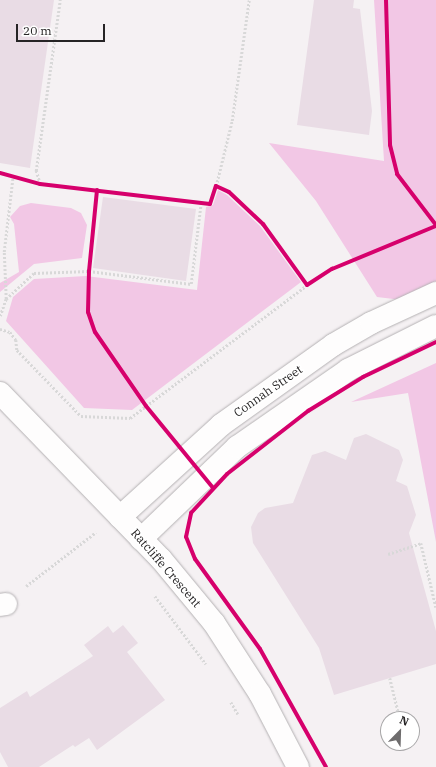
<!DOCTYPE html>
<html>
<head>
<meta charset="utf-8">
<style>
  body { margin:0 }
  #map { position:relative; width:436px; height:767px; overflow:hidden; background:#f5f1f3; font-family:"IBM Plex Serif",serif }
  div>[style] { position:absolute }
  .green>* { inset:0; background:#f2c7e5 }
  .building>* { inset:0; background:#e9dce5 }
  .path>* { height:2.5px; margin-top:-1.25px; transform-origin:0; background:repeating-linear-gradient(90deg,#d8d8d8 0 2px,transparent 0 4px) }
  .roads { filter:drop-shadow(0 0 1px #b4b1b3) drop-shadow(0 0 1px #b4b1b3) }
  .minor>* { height:22px; margin:-11px; padding:0 11px; transform-origin:11px; border-radius:11px; background:#fefdfd }
  .cycleway>* { height:4px; margin:-2px; padding:0 2px; transform-origin:2px; border-radius:2px; background:#d6006c }
  span { translate:-50% -50%; white-space:nowrap; text-align:center; line-height:1.15; -webkit-text-stroke:3.5px #fff; paint-order:stroke }
  .street-label { font-size:12px; color:#262425 }
  .north { position:absolute; left:380px; top:711px; width:40px; height:40px; box-sizing:border-box; background:#fff; border:1px solid #a8a7a8; border-radius:50%; rotate:23deg; font-size:11px; font-weight:700; line-height:16px; text-align:center; color:#262425 }
  .north::after { content:''; display:block; margin:auto; width:14px; height:18px; background:#6e6c6d; clip-path:polygon(50% 0,100% 100%,50% 72%,0 100%) }
  .scale { position:absolute; left:16px; top:24px; width:89px; height:18px; box-sizing:border-box; border:2px solid #262425; border-top:0; padding-left:5px; font-size:12px; line-height:14px; white-space:nowrap; color:#262425; -webkit-text-stroke:3px #fff; paint-order:stroke }
</style>
</head>
<body>
<div id="map">
  <div class="green">
    <i style="clip-path:polygon(374px 0,436px 0,436px 285px,402px 300px,377px 297px,316px 201px,269px 143px,384px 161px)"></i>
    <i style="clip-path:polygon(218px 190px,227px 195px,260px 226px,301px 282px,132px 410px,84px 408px,6px 321px,13px 297px,34px 279px,86px 276px,197px 290px,206px 207px,213px 205px)"></i>
    <i style="clip-path:polygon(31px 203px,71px 208px,81px 213px,87px 225px,82px 258px,34px 264px,0 292px,0 283px,19px 272px,14px 224px,10px 217px,20px 206px)"></i>
    <i style="clip-path:polygon(436px 363px,436px 542px,408px 393px,351px 402px)"></i>
  </div>
  <div class="building">
    <i style="clip-path:polygon(0 0,54px 0,30px 168px,0 163px)"></i>
    <i style="clip-path:polygon(314px 0,354px 0,353px 8px,360px 9px,372px 111px,369px 135px,297px 125px)"></i>
    <i style="clip-path:polygon(103px 197px,196px 209px,186px 281px,93px 268px)"></i>
    <i style="clip-path:polygon(366px 434px,399px 450px,403px 460px,396px 481px,407px 486px,416px 515px,409px 533px,436px 631px,436px 664px,334px 695px,319px 648px,253px 543px,251px 527px,258px 513px,265px 508px,293px 503px,312px 455px,325px 451px,346px 460px,354px 438px)"></i>
    <i style="clip-path:polygon(123px 625px,138px 643px,127px 652px,165px 700px,97px 750px,89px 738px,75px 747px,73px 745px,39px 767px,8px 767px,0 752px,0 708px,27px 691px,30px 697px,93px 656px,84px 645px,108px 626px,113px 633px)"></i>
  </div>
  <div class="path">
    <i style="left:40px;top:184px;width:14px;rotate:-107deg"></i>
    <i style="left:36px;top:171px;width:173px;rotate:-82deg"></i>
    <i style="left:216px;top:186px;width:67px;rotate:-76.2deg"></i>
    <i style="left:232px;top:121px;width:122px;rotate:-82deg"></i>
    <i style="left:6px;top:299px;width:38px;rotate:-43deg"></i>
    <i style="left:34px;top:273px;width:55px;rotate:-2.1deg"></i>
    <i style="left:89px;top:271px;width:103px;rotate:7.3deg"></i>
    <i style="left:191px;top:284px;width:82px;rotate:-83deg"></i>
    <i style="left:0;top:316px;width:18px;rotate:-71deg"></i>
    <i style="left:6px;top:299px;width:47px;rotate:-92.4deg"></i>
    <i style="left:4px;top:252px;width:78px;rotate:-83.3deg"></i>
    <i style="left:0;top:329px;width:10px;rotate:17deg"></i>
    <i style="left:10px;top:332px;width:10px;rotate:53deg"></i>
    <i style="left:16px;top:340px;width:10px;rotate:84deg"></i>
    <i style="left:17px;top:350px;width:92px;rotate:45.9deg"></i>
    <i style="left:81px;top:416px;width:49px;rotate:2.3deg"></i>
    <i style="left:130px;top:418px;width:221px;rotate:-36.9deg"></i>
    <i style="left:388px;top:554px;width:35px;rotate:-18deg"></i>
    <i style="left:421px;top:543px;width:66px;rotate:76.8deg"></i>
    <i style="left:26px;top:586px;width:88px;rotate:-37.6deg"></i>
    <i style="left:155px;top:596px;width:85px;rotate:53.1deg"></i>
    <i style="left:390px;top:678px;width:42px;rotate:76.3deg"></i>
    <i style="left:231px;top:702px;width:14px;rotate:60deg"></i>
  </div>
  <div class="roads">
    <div class="minor">
      <i style="left:0;top:393px;width:231px;rotate:45.9deg"></i>
      <i style="left:161px;top:559px;width:83px;rotate:50.4deg"></i>
      <i style="left:214px;top:623px;width:85px;rotate:57.1deg"></i>
      <i style="left:260px;top:694px;width:82px;rotate:62.5deg"></i>
      <i style="left:120px;top:517px;width:137px;rotate:-42.3deg"></i>
      <i style="left:221px;top:425px;width:138px;rotate:-35.5deg"></i>
      <i style="left:333px;top:345px;width:44px;rotate:-30.1deg"></i>
      <i style="left:371px;top:323px;width:72px;rotate:-24.8deg"></i>
      <i style="left:141px;top:539px;width:133px;rotate:-43.8deg"></i>
      <i style="left:237px;top:447px;width:135px;rotate:-34.7deg"></i>
      <i style="left:348px;top:370px;width:98px;rotate:-26.6deg"></i>
      <i style="left:0;top:605px;width:6px;rotate:-9deg"></i>
    </div>
  </div>
  <div class="cycleway">
    <i style="left:386px;top:0;width:145px;rotate:88.4deg"></i>
    <i style="left:390px;top:145px;width:30px;rotate:76deg"></i>
    <i style="left:397px;top:174px;width:64px;rotate:52.6deg"></i>
    <i style="left:0;top:173px;width:41px;rotate:15.4deg"></i>
    <i style="left:40px;top:184px;width:171px;rotate:6.7deg"></i>
    <i style="left:210px;top:204px;width:19px;rotate:-72deg"></i>
    <i style="left:216px;top:186px;width:14px;rotate:25deg"></i>
    <i style="left:229px;top:192px;width:47px;rotate:43.3deg"></i>
    <i style="left:263px;top:224px;width:75px;rotate:54.2deg"></i>
    <i style="left:307px;top:285px;width:30px;rotate:-33deg"></i>
    <i style="left:332px;top:269px;width:113px;rotate:-22.5deg"></i>
    <i style="left:97px;top:190px;width:81px;rotate:95.6deg"></i>
    <i style="left:89px;top:271px;width:41px;rotate:91.4deg"></i>
    <i style="left:88px;top:312px;width:21px;rotate:71deg"></i>
    <i style="left:95px;top:332px;width:90px;rotate:55.4deg"></i>
    <i style="left:146px;top:406px;width:106px;rotate:50.7deg"></i>
    <i style="left:326px;top:767px;width:135px;rotate:-119.2deg"></i>
    <i style="left:260px;top:649px;width:111px;rotate:-125.8deg"></i>
    <i style="left:195px;top:559px;width:24px;rotate:-112deg"></i>
    <i style="left:186px;top:537px;width:25px;rotate:-78deg"></i>
    <i style="left:191px;top:513px;width:53px;rotate:-47.3deg"></i>
    <i style="left:227px;top:474px;width:103px;rotate:-37.9deg"></i>
    <i style="left:308px;top:411px;width:65px;rotate:-31.7deg"></i>
    <i style="left:363px;top:377px;width:81px;rotate:-25.6deg"></i>
  </div>
  <div class="street-label">
    <span style="left:268px;top:391px;rotate:-35deg">Connah Street</span>
    <span style="left:166px;top:568px;rotate:49deg">Ratcliffe Crescent</span>
  </div>
  <div class="north">N</div>
  <div class="scale">20 m</div>
</div>
</body>
</html>
